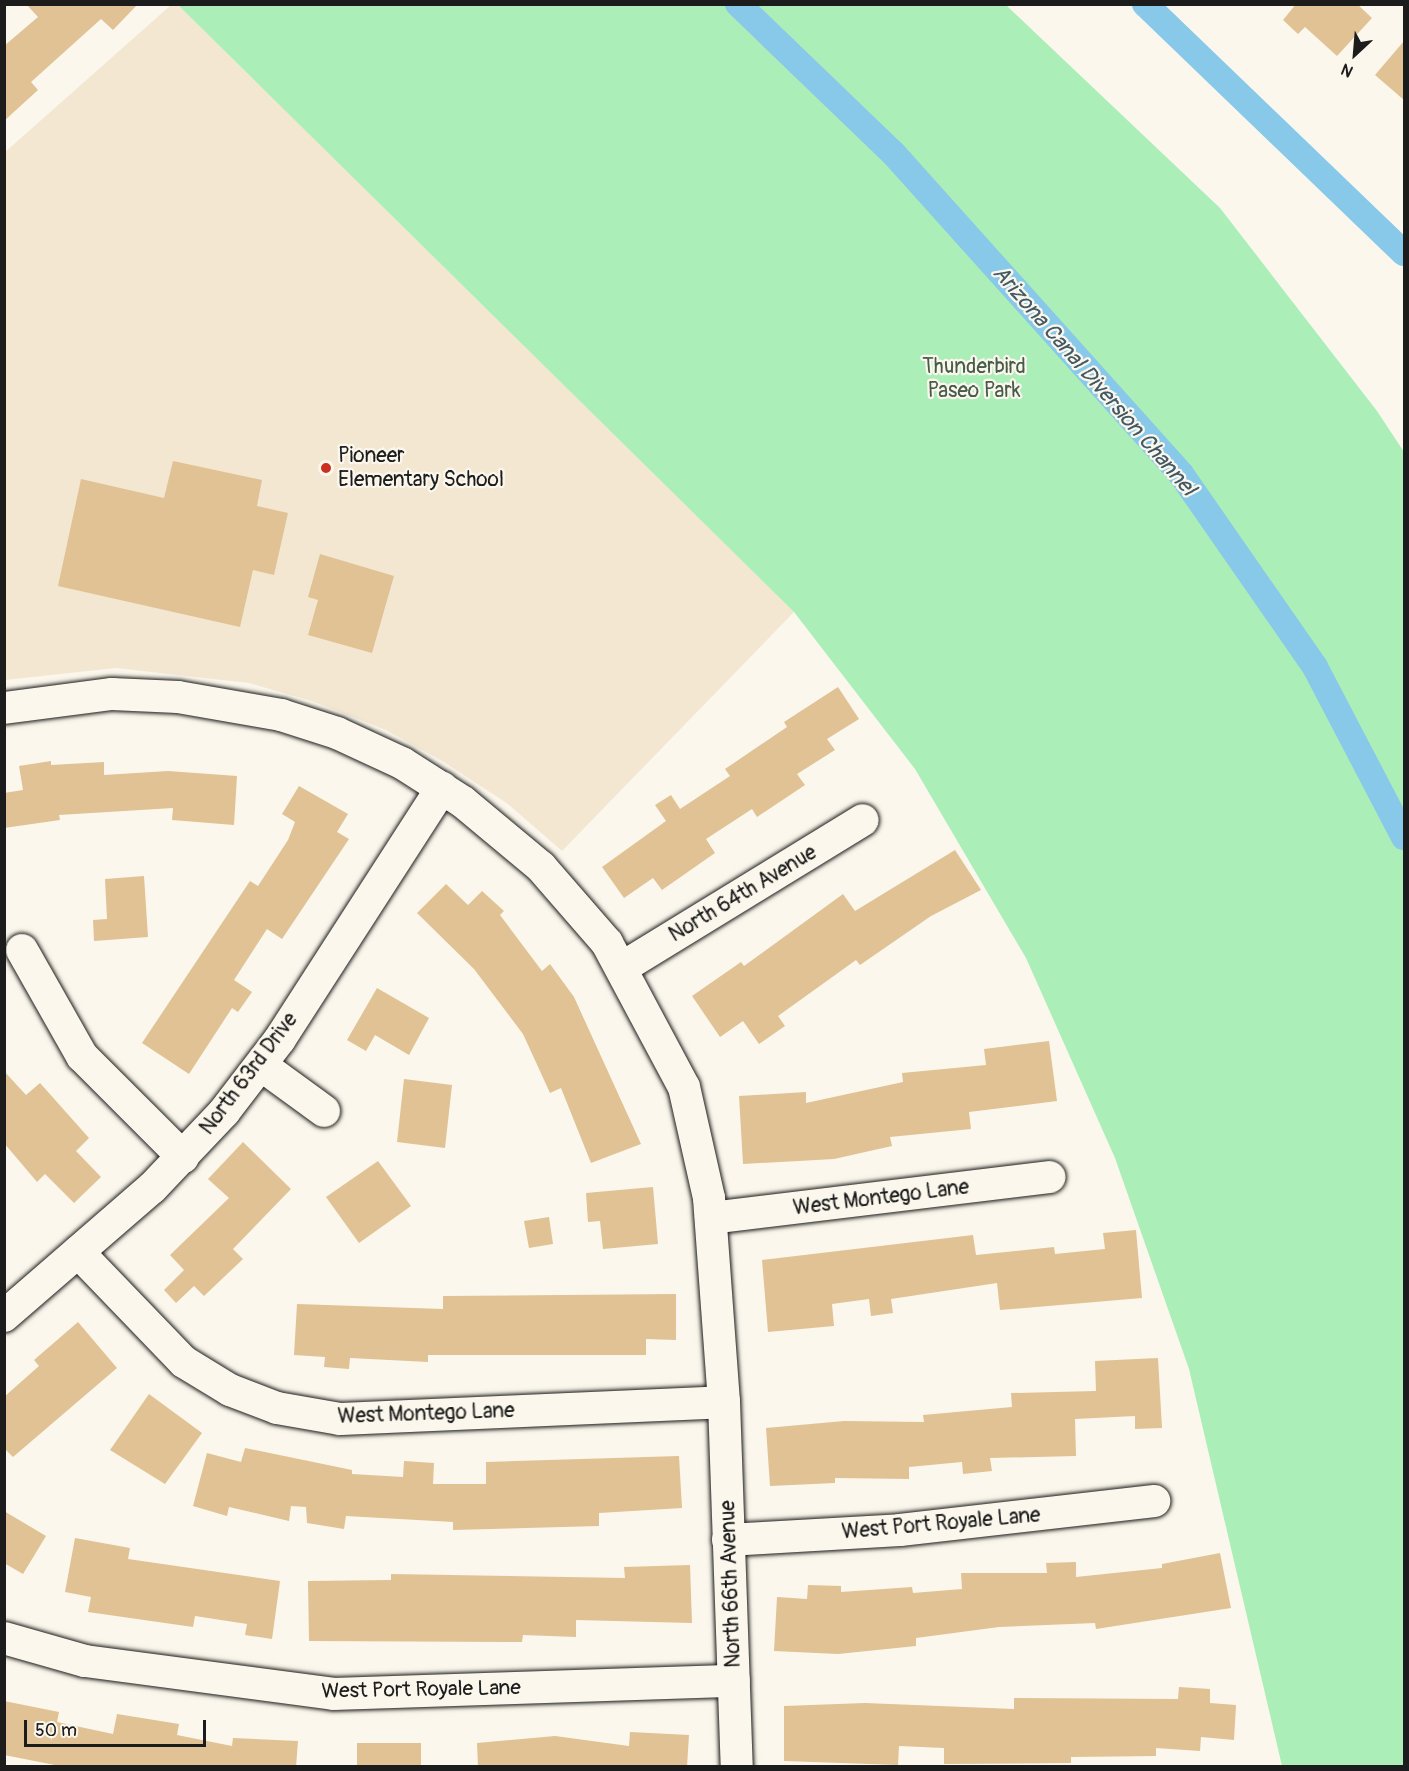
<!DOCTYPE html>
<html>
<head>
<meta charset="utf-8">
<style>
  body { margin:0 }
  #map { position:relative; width:1409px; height:1771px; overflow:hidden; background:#fbf7ec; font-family:Pangolin,sans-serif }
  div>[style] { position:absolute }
  .built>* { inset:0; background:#f3e7d2 }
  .green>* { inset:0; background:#aceeb8 }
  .canal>* { height:26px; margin:-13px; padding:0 13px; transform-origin:13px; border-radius:13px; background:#88c8e9 }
  .building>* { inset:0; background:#e0c294 }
  .roads { filter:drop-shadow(0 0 2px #1c1c1c) drop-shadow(0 0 2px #1c1c1c) }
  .minor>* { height:32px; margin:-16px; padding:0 16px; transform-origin:16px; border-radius:16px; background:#fbf7ec }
  .dots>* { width:16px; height:16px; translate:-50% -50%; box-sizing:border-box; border:3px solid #fbf7ec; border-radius:50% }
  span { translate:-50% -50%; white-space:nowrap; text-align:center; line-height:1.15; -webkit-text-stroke:4.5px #fbf7ec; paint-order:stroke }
  .park-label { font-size:21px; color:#475b4b }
  .poi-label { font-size:21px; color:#1c1c1c }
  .left { translate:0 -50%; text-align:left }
  .street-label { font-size:21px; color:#1c1c1c }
  .water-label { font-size:22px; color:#425864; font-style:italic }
  .frame { position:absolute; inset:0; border:6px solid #1c1c1c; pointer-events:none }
  .north { position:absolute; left:1325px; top:24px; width:60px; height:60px; -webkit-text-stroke:4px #fbf7ec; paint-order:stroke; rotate:206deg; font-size:16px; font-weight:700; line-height:24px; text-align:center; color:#1c1c1c }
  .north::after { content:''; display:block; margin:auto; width:21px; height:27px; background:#1c1c1c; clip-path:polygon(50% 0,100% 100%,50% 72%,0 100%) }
  .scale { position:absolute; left:24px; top:1720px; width:182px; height:27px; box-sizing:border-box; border:3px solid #1c1c1c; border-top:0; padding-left:8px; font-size:18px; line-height:21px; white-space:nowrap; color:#1c1c1c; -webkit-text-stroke:4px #fbf7ec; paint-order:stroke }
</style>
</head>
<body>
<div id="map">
  <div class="built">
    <i style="clip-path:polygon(171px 5px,178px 5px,794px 612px,562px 851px,508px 804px,444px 762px,386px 730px,312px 701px,249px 683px,116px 668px,5px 680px,4px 153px)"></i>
  </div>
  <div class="green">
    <i style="clip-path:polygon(178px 5px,1006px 5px,1220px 208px,1377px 411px,1404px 452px,1404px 1766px,1282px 1766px,1189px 1369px,1115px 1158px,1026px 958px,915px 769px,794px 612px)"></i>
  </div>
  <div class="canal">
    <i style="left:738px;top:4px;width:215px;rotate:43.9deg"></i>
    <i style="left:893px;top:153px;width:431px;rotate:48.1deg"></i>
    <i style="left:1181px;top:474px;width:235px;rotate:55.2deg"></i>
    <i style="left:1315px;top:667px;width:192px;rotate:62.4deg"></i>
    <i style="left:1145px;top:4px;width:359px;rotate:43.9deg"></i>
  </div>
  <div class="building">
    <i style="clip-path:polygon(26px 4px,138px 4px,113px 30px,101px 19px,31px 82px,38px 90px,4px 121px,4px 46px,38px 17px)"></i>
    <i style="clip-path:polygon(1296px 4px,1357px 4px,1372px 18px,1337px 56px,1305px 27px,1298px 34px,1283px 20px)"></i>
    <i style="clip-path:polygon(1404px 41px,1404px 100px,1375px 75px)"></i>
    <i style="clip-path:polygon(173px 461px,262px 480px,257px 506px,288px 513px,274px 575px,253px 570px,240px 627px,58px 586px,81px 479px,164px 498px)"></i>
    <i style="clip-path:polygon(320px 554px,394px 576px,372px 653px,308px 635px,318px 600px,308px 597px)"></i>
    <i style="clip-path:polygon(838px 687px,859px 719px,827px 739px,835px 750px,797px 774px,805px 785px,757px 817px,752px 809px,706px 839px,715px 853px,662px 890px,653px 878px,624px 898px,602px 867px,666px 821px,655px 805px,671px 795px,680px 809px,730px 776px,725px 769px,787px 727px,784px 722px)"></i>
    <i style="clip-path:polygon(51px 761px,51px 765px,104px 762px,104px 775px,168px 771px,237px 776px,234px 825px,172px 820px,173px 808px,59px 815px,60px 820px,4px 828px,4px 793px,23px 790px,19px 766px)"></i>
    <i style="clip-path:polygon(299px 786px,348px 814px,337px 832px,349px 839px,282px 939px,267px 929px,234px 980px,252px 992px,238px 1012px,232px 1008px,189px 1074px,142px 1043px,250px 881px,258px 886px,288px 840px,295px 822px,282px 814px)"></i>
    <i style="clip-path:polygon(955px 850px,981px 890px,931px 916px,860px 965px,856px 960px,778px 1016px,785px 1026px,759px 1044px,743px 1021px,720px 1037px,692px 996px,741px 962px,744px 966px,843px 894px,855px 911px)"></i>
    <i style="clip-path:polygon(144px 876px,148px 937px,94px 941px,93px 920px,107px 919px,105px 879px)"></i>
    <i style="clip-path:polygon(446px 884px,468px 905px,482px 891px,504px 911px,500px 915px,542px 971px,550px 964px,574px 997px,641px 1144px,591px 1163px,561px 1088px,550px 1093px,523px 1034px,474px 969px,417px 913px)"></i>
    <i style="clip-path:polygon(377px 988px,429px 1018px,409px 1055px,375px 1035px,366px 1051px,347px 1040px)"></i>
    <i style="clip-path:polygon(1049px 1041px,1057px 1101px,969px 1112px,971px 1129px,890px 1137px,892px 1146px,834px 1159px,743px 1164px,739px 1096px,806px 1092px,806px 1103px,903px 1082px,902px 1073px,986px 1065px,984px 1049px)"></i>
    <i style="clip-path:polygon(4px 1071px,26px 1095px,40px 1083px,89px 1138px,76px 1151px,101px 1177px,74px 1203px,45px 1174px,37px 1182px,4px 1143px)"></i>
    <i style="clip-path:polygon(404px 1079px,452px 1085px,445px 1148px,397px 1142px)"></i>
    <i style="clip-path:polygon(243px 1142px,291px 1189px,233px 1249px,243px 1259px,204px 1296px,194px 1286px,176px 1303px,164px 1290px,184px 1270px,170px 1255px,229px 1198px,208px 1179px)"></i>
    <i style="clip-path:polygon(378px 1161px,411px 1206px,359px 1243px,326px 1197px)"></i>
    <i style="clip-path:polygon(653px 1187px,658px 1244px,603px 1249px,600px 1221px,588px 1222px,586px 1193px)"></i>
    <i style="clip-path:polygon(549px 1217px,553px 1244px,529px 1248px,524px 1221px)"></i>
    <i style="clip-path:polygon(1136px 1230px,1142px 1298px,1000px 1310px,997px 1283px,891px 1299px,893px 1313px,871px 1316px,869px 1299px,832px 1304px,834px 1326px,768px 1332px,762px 1260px,973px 1235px,976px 1255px,1054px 1247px,1055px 1254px,1105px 1249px,1103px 1233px)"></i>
    <i style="clip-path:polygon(676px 1294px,676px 1340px,646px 1339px,646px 1355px,428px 1355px,428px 1362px,350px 1358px,349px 1369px,324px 1367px,325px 1357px,294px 1355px,297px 1304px,443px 1309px,443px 1296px)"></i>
    <i style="clip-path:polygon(78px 1322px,117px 1368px,13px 1457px,4px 1448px,4px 1397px,39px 1366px,34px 1360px)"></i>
    <i style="clip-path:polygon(1158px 1358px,1162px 1428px,1135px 1429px,1135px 1416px,1075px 1419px,1076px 1456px,990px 1458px,992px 1471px,963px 1474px,962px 1462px,909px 1467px,909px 1479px,835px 1478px,835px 1483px,770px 1486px,766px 1428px,844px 1421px,924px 1422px,923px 1415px,1012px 1407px,1011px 1393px,1096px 1391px,1095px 1361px)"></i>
    <i style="clip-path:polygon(149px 1394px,202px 1433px,165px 1484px,110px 1450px)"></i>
    <i style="clip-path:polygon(245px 1448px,352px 1470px,352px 1474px,403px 1477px,404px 1461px,434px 1463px,433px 1484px,486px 1484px,486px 1462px,679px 1456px,682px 1508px,599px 1513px,599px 1526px,453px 1530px,453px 1522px,346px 1516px,344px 1529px,307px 1523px,306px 1507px,291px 1506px,289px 1521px,229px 1507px,227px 1516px,193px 1506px,207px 1453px,241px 1462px)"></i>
    <i style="clip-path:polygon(4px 1511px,46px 1536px,23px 1574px,4px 1563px)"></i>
    <i style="clip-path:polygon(75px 1538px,130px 1548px,128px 1559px,280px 1581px,272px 1639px,245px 1635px,247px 1624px,195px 1616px,193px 1627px,88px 1612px,91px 1597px,65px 1592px)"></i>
    <i style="clip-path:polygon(1220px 1553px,1231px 1608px,1096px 1629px,1095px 1623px,999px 1627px,916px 1638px,916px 1646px,838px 1654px,774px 1651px,777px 1597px,807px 1599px,808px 1585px,841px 1586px,841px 1592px,912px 1587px,913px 1593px,962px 1589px,961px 1573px,1047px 1573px,1046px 1563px,1076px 1562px,1076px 1577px,1162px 1568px,1162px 1564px)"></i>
    <i style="clip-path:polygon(690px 1565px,692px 1623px,576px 1620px,576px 1637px,523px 1635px,522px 1642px,309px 1641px,308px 1581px,391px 1580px,391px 1574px,625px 1578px,624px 1567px)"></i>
    <i style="clip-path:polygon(1179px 1687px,1210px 1689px,1210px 1703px,1236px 1705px,1234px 1740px,1201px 1737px,1200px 1751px,1156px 1748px,1156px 1756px,1071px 1757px,1071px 1763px,944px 1764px,944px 1748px,899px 1746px,898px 1765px,784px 1761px,784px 1706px,865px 1703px,1014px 1709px,1014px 1698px,1178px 1699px)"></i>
    <i style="clip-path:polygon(4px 1701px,59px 1712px,57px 1722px,113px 1734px,117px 1714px,179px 1724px,177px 1735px,232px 1746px,233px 1738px,298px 1741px,296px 1767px,65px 1767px,4px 1755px)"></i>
    <i style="clip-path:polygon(630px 1732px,689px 1735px,687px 1767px,478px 1767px,477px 1743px,555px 1736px,629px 1746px)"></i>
    <i style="clip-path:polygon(357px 1743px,421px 1743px,421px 1767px,357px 1767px)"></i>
  </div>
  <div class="roads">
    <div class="minor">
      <i style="left:4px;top:708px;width:109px;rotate:-7.4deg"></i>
      <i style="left:112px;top:694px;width:66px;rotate:2.6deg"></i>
      <i style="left:178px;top:697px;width:105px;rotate:9.9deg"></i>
      <i style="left:281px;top:715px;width:59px;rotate:17.8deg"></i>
      <i style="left:337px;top:733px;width:72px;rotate:24.8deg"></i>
      <i style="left:402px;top:763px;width:72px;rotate:32.6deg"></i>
      <i style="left:463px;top:802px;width:102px;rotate:39.8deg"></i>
      <i style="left:541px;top:867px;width:101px;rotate:49deg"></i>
      <i style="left:607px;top:943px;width:163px;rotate:61.9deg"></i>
      <i style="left:684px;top:1087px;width:114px;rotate:77.3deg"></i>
      <i style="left:709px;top:1198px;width:205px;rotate:85.8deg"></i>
      <i style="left:724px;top:1402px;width:364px;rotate:88deg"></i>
      <i style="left:22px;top:950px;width:122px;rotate:60.5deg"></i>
      <i style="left:82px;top:1056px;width:143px;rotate:45deg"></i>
      <i style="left:623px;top:967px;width:281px;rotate:-31.5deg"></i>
      <i style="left:261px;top:1065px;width:78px;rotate:36.1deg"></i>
      <i style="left:711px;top:1218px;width:341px;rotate:-6.9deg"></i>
      <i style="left:78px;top:1252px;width:153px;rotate:46.1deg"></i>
      <i style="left:184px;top:1362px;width:54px;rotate:31.3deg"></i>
      <i style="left:230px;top:1390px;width:50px;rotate:21deg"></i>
      <i style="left:277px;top:1408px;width:64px;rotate:9.9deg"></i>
      <i style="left:340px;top:1419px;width:384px;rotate:-2.5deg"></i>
      <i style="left:4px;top:1316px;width:196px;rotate:-40.9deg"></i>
      <i style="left:152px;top:1188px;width:105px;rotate:-46.5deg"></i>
      <i style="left:224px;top:1112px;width:92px;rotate:-52.5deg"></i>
      <i style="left:280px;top:1039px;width:299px;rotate:-57.2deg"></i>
      <i style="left:728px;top:1540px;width:172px;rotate:-3.3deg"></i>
      <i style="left:900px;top:1530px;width:256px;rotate:-6.5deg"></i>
      <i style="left:4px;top:1638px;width:84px;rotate:15.9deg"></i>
      <i style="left:85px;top:1661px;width:251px;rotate:7.5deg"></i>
      <i style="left:334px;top:1694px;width:400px;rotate:-1.9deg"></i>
    </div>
  </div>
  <div class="dots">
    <i style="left:326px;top:468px;background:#c8321e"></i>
  </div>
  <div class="park-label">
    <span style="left:974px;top:379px">Thunderbird<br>Paseo Park</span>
  </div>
  <div class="poi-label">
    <span class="left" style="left:338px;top:468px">Pioneer<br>Elementary School</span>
  </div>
  <div class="street-label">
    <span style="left:743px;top:894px;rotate:-31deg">North 64th Avenue</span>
    <span style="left:249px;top:1074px;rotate:-53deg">North 63rd Drive</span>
    <span style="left:881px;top:1198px;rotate:-7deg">West Montego Lane</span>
    <span style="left:426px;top:1414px;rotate:-2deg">West Montego Lane</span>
    <span style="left:941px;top:1524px;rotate:-5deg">West Port Royale Lane</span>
    <span style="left:731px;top:1584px;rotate:-92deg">North 66th Avenue</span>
    <span style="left:421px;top:1690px;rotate:-1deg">West Port Royale Lane</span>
  </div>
  <div class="water-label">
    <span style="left:1094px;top:381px;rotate:49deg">Arizona Canal Diversion Channel</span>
  </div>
  <div class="frame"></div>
  <div class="north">N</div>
  <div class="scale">50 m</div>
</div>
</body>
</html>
